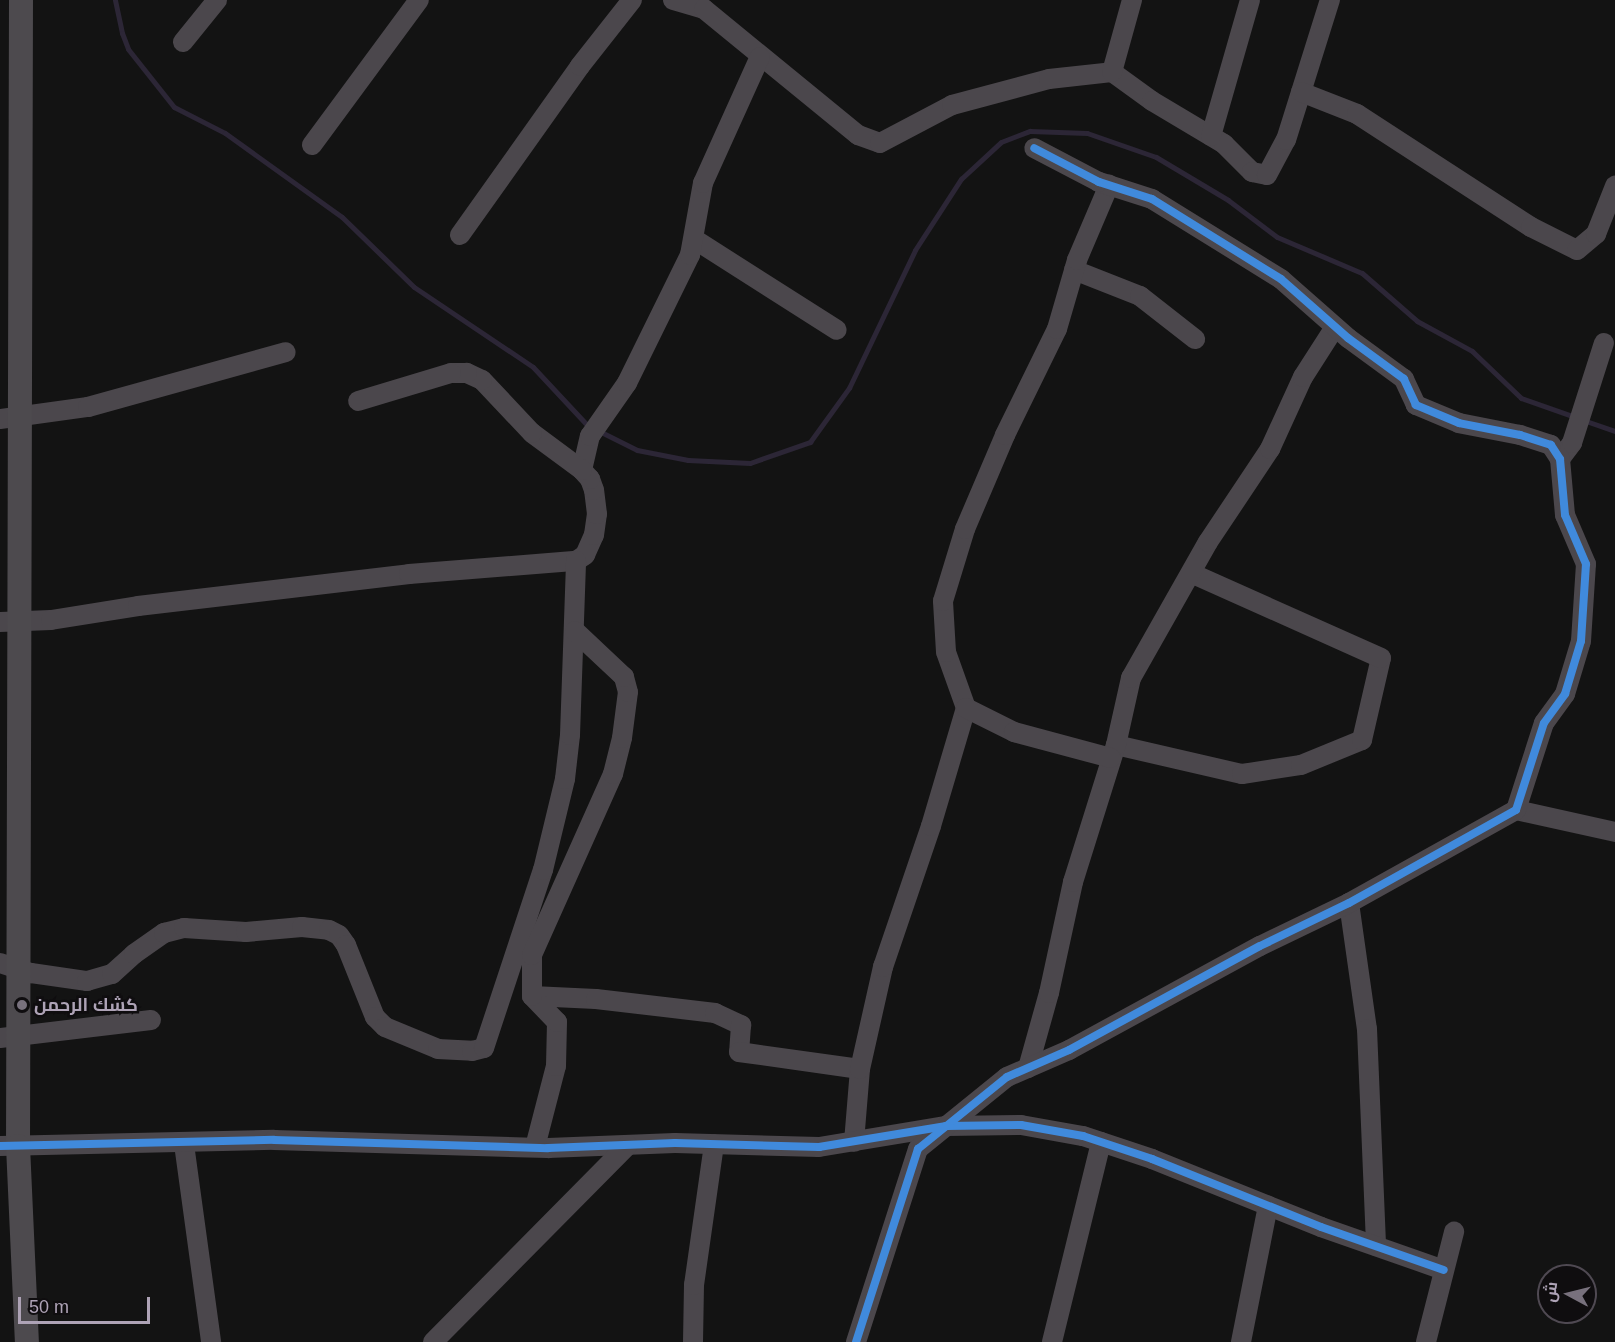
<!DOCTYPE html>
<html>
<head>
<meta charset="utf-8">
<style>
  body { margin:0 }
  #map { position:relative; width:1615px; height:1342px; overflow:hidden; background:#131313; font-family:Arial,Cairo,sans-serif }
  div>[style] { position:absolute }
  .stream>* { height:5px; margin:-2.5px; padding:0 2.5px; transform-origin:2.5px; border-radius:2.5px; background:#2c2636 }
  .minor>* { height:20px; margin:-10px; padding:0 10px; transform-origin:10px; border-radius:10px; background:#4b474c }
  .major>* { height:24px; margin:-12px; padding:0 12px; transform-origin:12px; border-radius:12px; background:#4d4a4e }
  .cycleway>* { height:8px; margin:-4px; padding:0 4px; transform-origin:4px; border-radius:4px; background:#408adc }
  .dots>* { width:16px; height:16px; translate:-50% -50%; box-sizing:border-box; border:3px solid #0f0d0f; border-radius:50% }
  span { translate:-50% -50%; white-space:nowrap; text-align:center; line-height:1.15; -webkit-text-stroke:5px #0f0d0f; paint-order:stroke }
  .poi-label { font-size:18px; color:#aea3b6; font-weight:700 }
  .left { translate:0 -50%; text-align:left }
  .north { position:absolute; left:1537px; top:1264px; width:60px; height:60px; box-sizing:border-box; background:#0f0d0f; border:2px solid #4f4952; border-radius:50%; rotate:277deg; font-size:16px; font-weight:700; line-height:24px; text-align:center; color:#aea3b6 }
  .north::after { content:''; display:block; margin:auto; width:21px; height:27px; background:#78717d; clip-path:polygon(50% 0,100% 100%,50% 72%,0 100%) }
  .scale { position:absolute; left:18px; top:1297px; width:132px; height:27px; box-sizing:border-box; border:3px solid #aea3b6; border-top:0; padding-left:8px; font-size:18px; line-height:21px; white-space:nowrap; color:#aea3b6; -webkit-text-stroke:4px #0f0d0f; paint-order:stroke }
</style>
</head>
<body>
<div id="map">
  <div class="stream">
    <i style="left:115px;top:0;width:34px;rotate:78deg"></i>
    <i style="left:122px;top:33px;width:17px;rotate:69deg"></i>
    <i style="left:128px;top:49px;width:74px;rotate:51.6deg"></i>
    <i style="left:174px;top:107px;width:57px;rotate:27deg"></i>
    <i style="left:225px;top:133px;width:144px;rotate:35.7deg"></i>
    <i style="left:342px;top:217px;width:100px;rotate:44.2deg"></i>
    <i style="left:414px;top:287px;width:143px;rotate:33.9deg"></i>
    <i style="left:533px;top:367px;width:79px;rotate:47deg"></i>
    <i style="left:587px;top:425px;width:56px;rotate:26.6deg"></i>
    <i style="left:637px;top:450px;width:52px;rotate:11.1deg"></i>
    <i style="left:688px;top:460px;width:62px;rotate:2.8deg"></i>
    <i style="left:750px;top:463px;width:64px;rotate:-19.3deg"></i>
    <i style="left:810px;top:442px;width:67px;rotate:-54.2deg"></i>
    <i style="left:849px;top:388px;width:153px;rotate:-64.4deg"></i>
    <i style="left:915px;top:250px;width:85px;rotate:-57.1deg"></i>
    <i style="left:961px;top:179px;width:54px;rotate:-42.8deg"></i>
    <i style="left:1001px;top:142px;width:31px;rotate:-21deg"></i>
    <i style="left:1030px;top:131px;width:57px;rotate:2deg"></i>
    <i style="left:1087px;top:133px;width:73px;rotate:19.2deg"></i>
    <i style="left:1156px;top:157px;width:84px;rotate:30.8deg"></i>
    <i style="left:1228px;top:200px;width:61px;rotate:37.1deg"></i>
    <i style="left:1277px;top:237px;width:92px;rotate:23deg"></i>
    <i style="left:1362px;top:273px;width:73px;rotate:41.1deg"></i>
    <i style="left:1417px;top:321px;width:63px;rotate:28.6deg"></i>
    <i style="left:1472px;top:351px;width:68px;rotate:43.8deg"></i>
    <i style="left:1521px;top:398px;width:57px;rotate:19.4deg"></i>
    <i style="left:1583px;top:420px;width:34px;rotate:19deg"></i>
  </div>
  <div class="minor">
    <i style="left:673px;top:0;width:32px;rotate:16deg"></i>
    <i style="left:704px;top:9px;width:199px;rotate:39.3deg"></i>
    <i style="left:858px;top:135px;width:23px;rotate:20deg"></i>
    <i style="left:880px;top:143px;width:81px;rotate:-27.8deg"></i>
    <i style="left:952px;top:105px;width:100px;rotate:-15deg"></i>
    <i style="left:1049px;top:79px;width:63px;rotate:-6.3deg"></i>
    <i style="left:1112px;top:72px;width:49px;rotate:35.9deg"></i>
    <i style="left:1152px;top:101px;width:84px;rotate:30.8deg"></i>
    <i style="left:1224px;top:144px;width:40px;rotate:45deg"></i>
    <i style="left:1252px;top:172px;width:15px;rotate:11deg"></i>
    <i style="left:1267px;top:175px;width:40px;rotate:-62deg"></i>
    <i style="left:1286px;top:140px;width:147px;rotate:-72.6deg"></i>
    <i style="left:183px;top:42px;width:54px;rotate:-51deg"></i>
    <i style="left:1112px;top:72px;width:75px;rotate:-74.5deg"></i>
    <i style="left:1301px;top:92px;width:60px;rotate:21.4deg"></i>
    <i style="left:1357px;top:114px;width:207px;rotate:33deg"></i>
    <i style="left:1531px;top:227px;width:51px;rotate:26.6deg"></i>
    <i style="left:1577px;top:250px;width:25px;rotate:-40deg"></i>
    <i style="left:1596px;top:234px;width:52px;rotate:-68.4deg"></i>
    <i style="left:1211px;top:136px;width:141px;rotate:-74deg"></i>
    <i style="left:312px;top:145px;width:180px;rotate:-53.6deg"></i>
    <i style="left:460px;top:235px;width:207px;rotate:-54.6deg"></i>
    <i style="left:580px;top:66px;width:84px;rotate:-51.8deg"></i>
    <i style="left:694px;top:239px;width:169px;rotate:32.5deg"></i>
    <i style="left:1074px;top:270px;width:71px;rotate:21.5deg"></i>
    <i style="left:1140px;top:296px;width:70px;rotate:38deg"></i>
    <i style="left:0;top:419px;width:89px;rotate:-7.8deg"></i>
    <i style="left:88px;top:407px;width:205px;rotate:-15.5deg"></i>
    <i style="left:1560px;top:459px;width:20px;rotate:-53deg"></i>
    <i style="left:1572px;top:443px;width:105px;rotate:-72.3deg"></i>
    <i style="left:582px;top:470px;width:35px;rotate:-77deg"></i>
    <i style="left:590px;top:436px;width:65px;rotate:-55.1deg"></i>
    <i style="left:627px;top:383px;width:143px;rotate:-63.8deg"></i>
    <i style="left:690px;top:255px;width:73px;rotate:-79.8deg"></i>
    <i style="left:703px;top:183px;width:138px;rotate:-65.7deg"></i>
    <i style="left:0;top:622px;width:51px;rotate:-2.2deg"></i>
    <i style="left:51px;top:620px;width:88px;rotate:-9.1deg"></i>
    <i style="left:138px;top:606px;width:273px;rotate:-6.7deg"></i>
    <i style="left:409px;top:574px;width:168px;rotate:-4.5deg"></i>
    <i style="left:576px;top:561px;width:11px;rotate:-34deg"></i>
    <i style="left:585px;top:555px;width:22px;rotate:-66deg"></i>
    <i style="left:594px;top:535px;width:21px;rotate:-82deg"></i>
    <i style="left:597px;top:514px;width:24px;rotate:-97deg"></i>
    <i style="left:594px;top:490px;width:12px;rotate:-110deg"></i>
    <i style="left:590px;top:479px;width:12px;rotate:-132deg"></i>
    <i style="left:582px;top:470px;width:62px;rotate:-143.5deg"></i>
    <i style="left:532px;top:433px;width:73px;rotate:-133.3deg"></i>
    <i style="left:482px;top:380px;width:17px;rotate:-155deg"></i>
    <i style="left:467px;top:373px;width:16px;rotate:180deg"></i>
    <i style="left:451px;top:373px;width:97px;rotate:163.2deg"></i>
    <i style="left:966px;top:708px;width:59px;rotate:-109.7deg"></i>
    <i style="left:946px;top:652px;width:51px;rotate:-93.4deg"></i>
    <i style="left:943px;top:601px;width:75px;rotate:-73deg"></i>
    <i style="left:965px;top:529px;width:102px;rotate:-66.9deg"></i>
    <i style="left:1005px;top:435px;width:118px;rotate:-63.9deg"></i>
    <i style="left:1057px;top:329px;width:72px;rotate:-73.8deg"></i>
    <i style="left:1077px;top:260px;width:82px;rotate:-66.9deg"></i>
    <i style="left:1116px;top:745px;width:129px;rotate:13deg"></i>
    <i style="left:1242px;top:774px;width:60px;rotate:-8.7deg"></i>
    <i style="left:1301px;top:765px;width:66px;rotate:-22.3deg"></i>
    <i style="left:1362px;top:740px;width:84px;rotate:-77deg"></i>
    <i style="left:1381px;top:658px;width:208px;rotate:-155.9deg"></i>
    <i style="left:1516px;top:810px;width:101px;rotate:12.5deg"></i>
    <i style="left:1349px;top:903px;width:127px;rotate:81.9deg"></i>
    <i style="left:1367px;top:1029px;width:217px;rotate:87.6deg"></i>
    <i style="left:0;top:963px;width:33px;rotate:18deg"></i>
    <i style="left:31px;top:973px;width:57px;rotate:8.1deg"></i>
    <i style="left:87px;top:981px;width:26px;rotate:-16deg"></i>
    <i style="left:112px;top:974px;width:30px;rotate:-42deg"></i>
    <i style="left:134px;top:954px;width:37px;rotate:-35deg"></i>
    <i style="left:164px;top:933px;width:21px;rotate:-14deg"></i>
    <i style="left:184px;top:928px;width:62px;rotate:3.7deg"></i>
    <i style="left:246px;top:932px;width:56px;rotate:-5.1deg"></i>
    <i style="left:302px;top:927px;width:27px;rotate:6deg"></i>
    <i style="left:329px;top:930px;width:11px;rotate:27deg"></i>
    <i style="left:339px;top:935px;width:12px;rotate:55deg"></i>
    <i style="left:346px;top:945px;width:78px;rotate:68.1deg"></i>
    <i style="left:375px;top:1017px;width:14px;rotate:45deg"></i>
    <i style="left:385px;top:1027px;width:57px;rotate:22.5deg"></i>
    <i style="left:438px;top:1049px;width:34px;rotate:3deg"></i>
    <i style="left:472px;top:1051px;width:12px;rotate:-14deg"></i>
    <i style="left:484px;top:1048px;width:188px;rotate:-71.7deg"></i>
    <i style="left:543px;top:870px;width:94px;rotate:-76.4deg"></i>
    <i style="left:565px;top:779px;width:44px;rotate:-83.5deg"></i>
    <i style="left:570px;top:735px;width:174px;rotate:-88deg"></i>
    <i style="left:532px;top:996px;width:64px;rotate:2.7deg"></i>
    <i style="left:596px;top:999px;width:120px;rotate:6.7deg"></i>
    <i style="left:715px;top:1013px;width:29px;rotate:25deg"></i>
    <i style="left:741px;top:1025px;width:27px;rotate:94deg"></i>
    <i style="left:739px;top:1052px;width:122px;rotate:8deg"></i>
    <i style="left:860px;top:1069px;width:73px;rotate:94.7deg"></i>
    <i style="left:0;top:1038px;width:152px;rotate:-6.8deg"></i>
    <i style="left:1028px;top:1068px;width:78px;rotate:-74.4deg"></i>
    <i style="left:1049px;top:993px;width:114px;rotate:-77.8deg"></i>
    <i style="left:1073px;top:882px;width:144px;rotate:-72.6deg"></i>
    <i style="left:1116px;top:745px;width:69px;rotate:-77.4deg"></i>
    <i style="left:1131px;top:678px;width:156px;rotate:-60.5deg"></i>
    <i style="left:1208px;top:542px;width:112px;rotate:-56.3deg"></i>
    <i style="left:1270px;top:449px;width:79px;rotate:-65.4deg"></i>
    <i style="left:1303px;top:377px;width:59px;rotate:-57.4deg"></i>
    <i style="left:860px;top:1069px;width:105px;rotate:-77.3deg"></i>
    <i style="left:883px;top:967px;width:149px;rotate:-71.2deg"></i>
    <i style="left:931px;top:826px;width:123px;rotate:-73.5deg"></i>
    <i style="left:966px;top:708px;width:54px;rotate:26.6deg"></i>
    <i style="left:1014px;top:732px;width:100px;rotate:15deg"></i>
    <i style="left:184px;top:1144px;width:200px;rotate:82.2deg"></i>
    <i style="left:0;top:1146px;width:274px;rotate:-1.3deg"></i>
    <i style="left:274px;top:1140px;width:274px;rotate:1.7deg"></i>
    <i style="left:548px;top:1148px;width:127px;rotate:-2.3deg"></i>
    <i style="left:675px;top:1143px;width:144px;rotate:1.6deg"></i>
    <i style="left:819px;top:1147px;width:129px;rotate:-9.4deg"></i>
    <i style="left:946px;top:1126px;width:75px;rotate:-0.8deg"></i>
    <i style="left:1021px;top:1125px;width:63px;rotate:10.1deg"></i>
    <i style="left:1083px;top:1136px;width:73px;rotate:18.4deg"></i>
    <i style="left:1152px;top:1159px;width:182px;rotate:21.9deg"></i>
    <i style="left:1321px;top:1227px;width:130px;rotate:19.3deg"></i>
    <i style="left:535px;top:1147px;width:84px;rotate:-75.5deg"></i>
    <i style="left:556px;top:1066px;width:44px;rotate:-88.7deg"></i>
    <i style="left:557px;top:1022px;width:36px;rotate:-134deg"></i>
    <i style="left:532px;top:996px;width:41px;rotate:-90deg"></i>
    <i style="left:532px;top:955px;width:198px;rotate:-65.9deg"></i>
    <i style="left:613px;top:774px;width:37px;rotate:-76deg"></i>
    <i style="left:622px;top:738px;width:46px;rotate:-82.6deg"></i>
    <i style="left:628px;top:692px;width:16px;rotate:-105deg"></i>
    <i style="left:624px;top:677px;width:67px;rotate:-136.8deg"></i>
    <i style="left:433px;top:1342px;width:277px;rotate:-45.3deg"></i>
    <i style="left:693px;top:1342px;width:57px;rotate:-89deg"></i>
    <i style="left:694px;top:1285px;width:142px;rotate:-81.9deg"></i>
    <i style="left:856px;top:1342px;width:203px;rotate:-72.2deg"></i>
    <i style="left:918px;top:1149px;width:114px;rotate:-39deg"></i>
    <i style="left:1007px;top:1077px;width:68px;rotate:-23.5deg"></i>
    <i style="left:1069px;top:1050px;width:217px;rotate:-28.6deg"></i>
    <i style="left:1260px;top:946px;width:99px;rotate:-25.8deg"></i>
    <i style="left:1349px;top:903px;width:191px;rotate:-29.1deg"></i>
    <i style="left:1516px;top:810px;width:91px;rotate:-72.2deg"></i>
    <i style="left:1544px;top:723px;width:36px;rotate:-54deg"></i>
    <i style="left:1565px;top:694px;width:55px;rotate:-73.2deg"></i>
    <i style="left:1581px;top:641px;width:77px;rotate:-86.3deg"></i>
    <i style="left:1586px;top:564px;width:53px;rotate:-113.2deg"></i>
    <i style="left:1565px;top:515px;width:56px;rotate:-95.1deg"></i>
    <i style="left:1560px;top:459px;width:17px;rotate:-123deg"></i>
    <i style="left:1551px;top:445px;width:33px;rotate:-162deg"></i>
    <i style="left:1520px;top:435px;width:62px;rotate:-168.9deg"></i>
    <i style="left:1459px;top:423px;width:47px;rotate:-157.3deg"></i>
    <i style="left:1416px;top:405px;width:29px;rotate:-115deg"></i>
    <i style="left:1404px;top:379px;width:69px;rotate:-143.8deg"></i>
    <i style="left:1348px;top:338px;width:89px;rotate:-138.6deg"></i>
    <i style="left:1281px;top:279px;width:152px;rotate:-148.2deg"></i>
    <i style="left:1152px;top:199px;width:56px;rotate:-162.2deg"></i>
    <i style="left:1099px;top:182px;width:73px;rotate:-152.4deg"></i>
    <i style="left:1052px;top:1342px;width:206px;rotate:-76.2deg"></i>
    <i style="left:1241px;top:1342px;width:139px;rotate:-78.8deg"></i>
    <i style="left:1426px;top:1342px;width:114px;rotate:-75.7deg"></i>
  </div>
  <div class="major">
    <i style="left:21px;top:0;width:1146px;rotate:90.15deg"></i>
    <i style="left:18px;top:1146px;width:196px;rotate:87.4deg"></i>
  </div>
  <div class="cycleway">
    <i style="left:0;top:1146px;width:274px;rotate:-1.3deg"></i>
    <i style="left:274px;top:1140px;width:274px;rotate:1.7deg"></i>
    <i style="left:548px;top:1148px;width:127px;rotate:-2.3deg"></i>
    <i style="left:675px;top:1143px;width:144px;rotate:1.6deg"></i>
    <i style="left:819px;top:1147px;width:129px;rotate:-9.4deg"></i>
    <i style="left:946px;top:1126px;width:75px;rotate:-0.8deg"></i>
    <i style="left:1021px;top:1125px;width:63px;rotate:10.1deg"></i>
    <i style="left:1083px;top:1136px;width:73px;rotate:18.4deg"></i>
    <i style="left:1152px;top:1159px;width:182px;rotate:21.9deg"></i>
    <i style="left:1321px;top:1227px;width:130px;rotate:19.3deg"></i>
    <i style="left:856px;top:1342px;width:203px;rotate:-72.2deg"></i>
    <i style="left:918px;top:1149px;width:114px;rotate:-39deg"></i>
    <i style="left:1007px;top:1077px;width:68px;rotate:-23.5deg"></i>
    <i style="left:1069px;top:1050px;width:217px;rotate:-28.6deg"></i>
    <i style="left:1260px;top:946px;width:99px;rotate:-25.8deg"></i>
    <i style="left:1349px;top:903px;width:191px;rotate:-29.1deg"></i>
    <i style="left:1516px;top:810px;width:91px;rotate:-72.2deg"></i>
    <i style="left:1544px;top:723px;width:36px;rotate:-54deg"></i>
    <i style="left:1565px;top:694px;width:55px;rotate:-73.2deg"></i>
    <i style="left:1581px;top:641px;width:77px;rotate:-86.3deg"></i>
    <i style="left:1586px;top:564px;width:53px;rotate:-113.2deg"></i>
    <i style="left:1565px;top:515px;width:56px;rotate:-95.1deg"></i>
    <i style="left:1560px;top:459px;width:17px;rotate:-123deg"></i>
    <i style="left:1551px;top:445px;width:33px;rotate:-162deg"></i>
    <i style="left:1520px;top:435px;width:62px;rotate:-168.9deg"></i>
    <i style="left:1459px;top:423px;width:47px;rotate:-157.3deg"></i>
    <i style="left:1416px;top:405px;width:29px;rotate:-115deg"></i>
    <i style="left:1404px;top:379px;width:69px;rotate:-143.8deg"></i>
    <i style="left:1348px;top:338px;width:89px;rotate:-138.6deg"></i>
    <i style="left:1281px;top:279px;width:152px;rotate:-148.2deg"></i>
    <i style="left:1152px;top:199px;width:56px;rotate:-162.2deg"></i>
    <i style="left:1099px;top:182px;width:73px;rotate:-152.4deg"></i>
  </div>
  <div class="dots">
    <i style="left:22px;top:1005px;background:#78717d"></i>
  </div>
  <div class="poi-label">
    <span class="left" style="left:34px;top:1005px">كشك الرحمن</span>
  </div>
  <div class="north">ش</div>
  <div class="scale">50 m</div>
</div>
</body>
</html>
